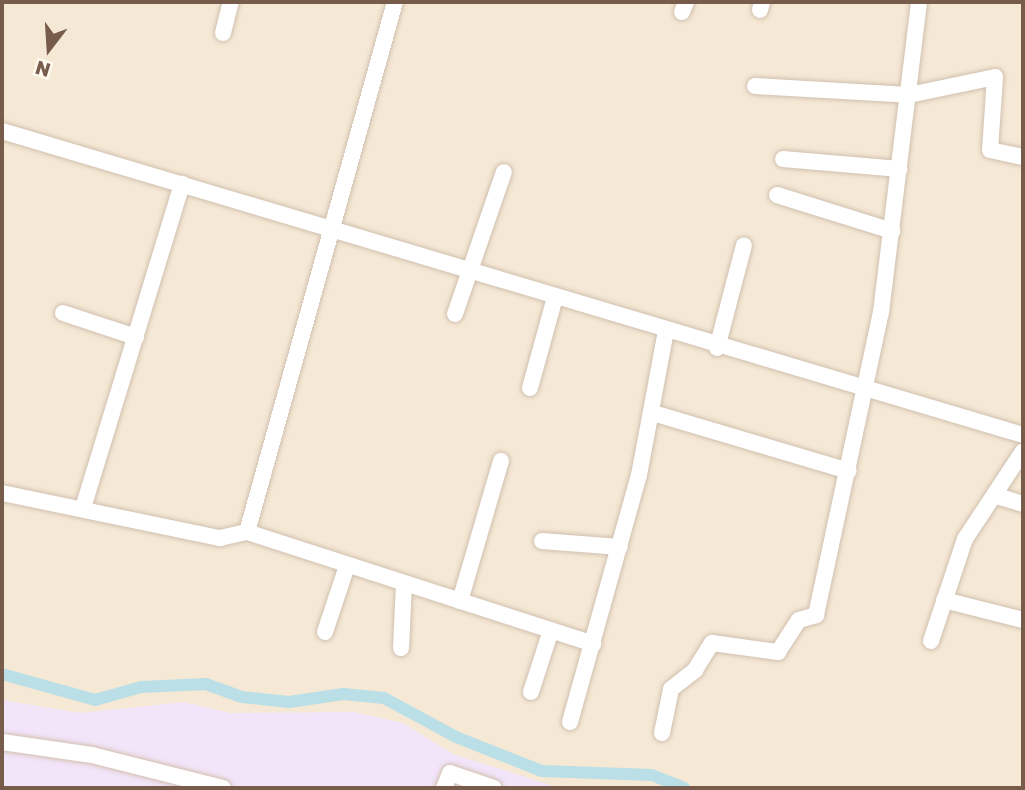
<!DOCTYPE html>
<html>
<head>
<meta charset="utf-8">
<style>
  body { margin:0 }
  #map { position:relative; width:1025px; height:790px; overflow:hidden; background:#fdf5e7; font-family:"Golos Text",sans-serif }
  div>[style] { position:absolute }
  .residential>* { inset:0; background:#f5e8d5 }
  .education>* { inset:0; background:#f2e4f9 }
  .canal>* { height:12px; margin:-6px; padding:0 6px; transform-origin:6px; border-radius:6px; background:#bbdfe7 }
  .roads { filter:drop-shadow(0 0 2px #d1c0af) drop-shadow(0 0 2px #d1c0af) }
  .minor>* { height:16px; margin:-8px; padding:0 8px; transform-origin:8px; border-radius:8px; background:#fff }
  span { translate:-50% -50%; white-space:nowrap; text-align:center; line-height:1.15; -webkit-text-stroke:5px #fff9ee; paint-order:stroke }
  .frame { position:absolute; inset:0; border:4px solid #775c4b; pointer-events:none }
  .north { position:absolute; left:14px; top:14px; width:70px; height:70px; -webkit-text-stroke:5px #fff9ee; paint-order:stroke; rotate:197deg; font-size:19px; font-weight:700; line-height:28px; text-align:center; color:#775c4b }
  .north::after { content:''; display:block; margin:auto; width:24px; height:32px; background:#775c4b; clip-path:polygon(50% 0,100% 100%,50% 72%,0 100%) }
</style>
</head>
<body>
<div id="map">
  <div class="residential">
    <i style="clip-path:polygon(2px 2px,1023px 2px,1023px 788px,2px 788px)"></i>
  </div>
  <div class="education">
    <i style="clip-path:polygon(2px 700px,81px 713px,184px 702px,230px 713px,354px 712px,403px 723px,453px 754px,560px 788px,2px 788px)"></i>
  </div>
  <div class="canal">
    <i style="left:2px;top:674px;width:97px;rotate:15.6deg"></i>
    <i style="left:95px;top:700px;width:48px;rotate:-15.8deg"></i>
    <i style="left:141px;top:687px;width:65px;rotate:-2.6deg"></i>
    <i style="left:206px;top:684px;width:38px;rotate:20deg"></i>
    <i style="left:242px;top:697px;width:47px;rotate:6.1deg"></i>
    <i style="left:289px;top:702px;width:55px;rotate:-8.4deg"></i>
    <i style="left:343px;top:694px;width:41px;rotate:5.6deg"></i>
    <i style="left:384px;top:698px;width:82px;rotate:28.4deg"></i>
    <i style="left:456px;top:737px;width:92px;rotate:21.6deg"></i>
    <i style="left:542px;top:771px;width:110px;rotate:2.1deg"></i>
    <i style="left:652px;top:775px;width:35px;rotate:22deg"></i>
  </div>
  <div class="roads">
    <div class="minor">
      <i style="left:760px;top:10px;width:8px;rotate:-76deg"></i>
      <i style="left:682px;top:12px;width:11px;rotate:-68deg"></i>
      <i style="left:223px;top:33px;width:32px;rotate:-76deg"></i>
      <i style="left:755px;top:86px;width:154px;rotate:3.3deg"></i>
      <i style="left:909px;top:95px;width:88px;rotate:-11.8deg"></i>
      <i style="left:995px;top:77px;width:73px;rotate:93.9deg"></i>
      <i style="left:990px;top:150px;width:34px;rotate:12deg"></i>
      <i style="left:2px;top:131px;width:1065px;rotate:16.58deg"></i>
      <i style="left:783px;top:159px;width:117px;rotate:4.9deg"></i>
      <i style="left:777px;top:195px;width:121px;rotate:17.4deg"></i>
      <i style="left:63px;top:313px;width:77px;rotate:18.2deg"></i>
      <i style="left:455px;top:314px;width:150px;rotate:-71deg"></i>
      <i style="left:717px;top:348px;width:106px;rotate:-75.3deg"></i>
      <i style="left:530px;top:388px;width:94px;rotate:-74.6deg"></i>
      <i style="left:653px;top:413px;width:204px;rotate:16.5deg"></i>
      <i style="left:2px;top:493px;width:223px;rotate:11.7deg"></i>
      <i style="left:220px;top:538px;width:28px;rotate:-13deg"></i>
      <i style="left:247px;top:532px;width:364px;rotate:17.9deg"></i>
      <i style="left:997px;top:496px;width:27px;rotate:17deg"></i>
      <i style="left:83px;top:508px;width:339px;rotate:-73deg"></i>
      <i style="left:247px;top:532px;width:550px;rotate:-74.4deg"></i>
      <i style="left:542px;top:541px;width:78px;rotate:4.4deg"></i>
      <i style="left:944px;top:600px;width:81px;rotate:14.2deg"></i>
      <i style="left:460px;top:601px;width:146px;rotate:-73.7deg"></i>
      <i style="left:325px;top:632px;width:70px;rotate:-71.6deg"></i>
      <i style="left:931px;top:641px;width:108px;rotate:-71.6deg"></i>
      <i style="left:965px;top:539px;width:105px;rotate:-56.6deg"></i>
      <i style="left:401px;top:648px;width:64px;rotate:-87.3deg"></i>
      <i style="left:531px;top:692px;width:65px;rotate:-72.1deg"></i>
      <i style="left:570px;top:722px;width:256px;rotate:-74.4deg"></i>
      <i style="left:639px;top:475px;width:147px;rotate:-79.4deg"></i>
      <i style="left:662px;top:733px;width:45px;rotate:-78.4deg"></i>
      <i style="left:671px;top:689px;width:31px;rotate:-38deg"></i>
      <i style="left:695px;top:670px;width:32px;rotate:-58deg"></i>
      <i style="left:712px;top:643px;width:67px;rotate:7.8deg"></i>
      <i style="left:778px;top:652px;width:38px;rotate:-57deg"></i>
      <i style="left:799px;top:620px;width:18px;rotate:-16deg"></i>
      <i style="left:816px;top:615px;width:310px;rotate:-77.9deg"></i>
      <i style="left:881px;top:312px;width:312px;rotate:-83deg"></i>
      <i style="left:2px;top:742px;width:91px;rotate:8.2deg"></i>
      <i style="left:92px;top:755px;width:135px;rotate:14.1deg"></i>
      <i style="left:444px;top:788px;width:16px;rotate:-68deg"></i>
      <i style="left:450px;top:773px;width:46px;rotate:18.8deg"></i>
    </div>
  </div>
  <div class="frame"></div>
  <div class="north">N</div>
</div>
</body>
</html>
